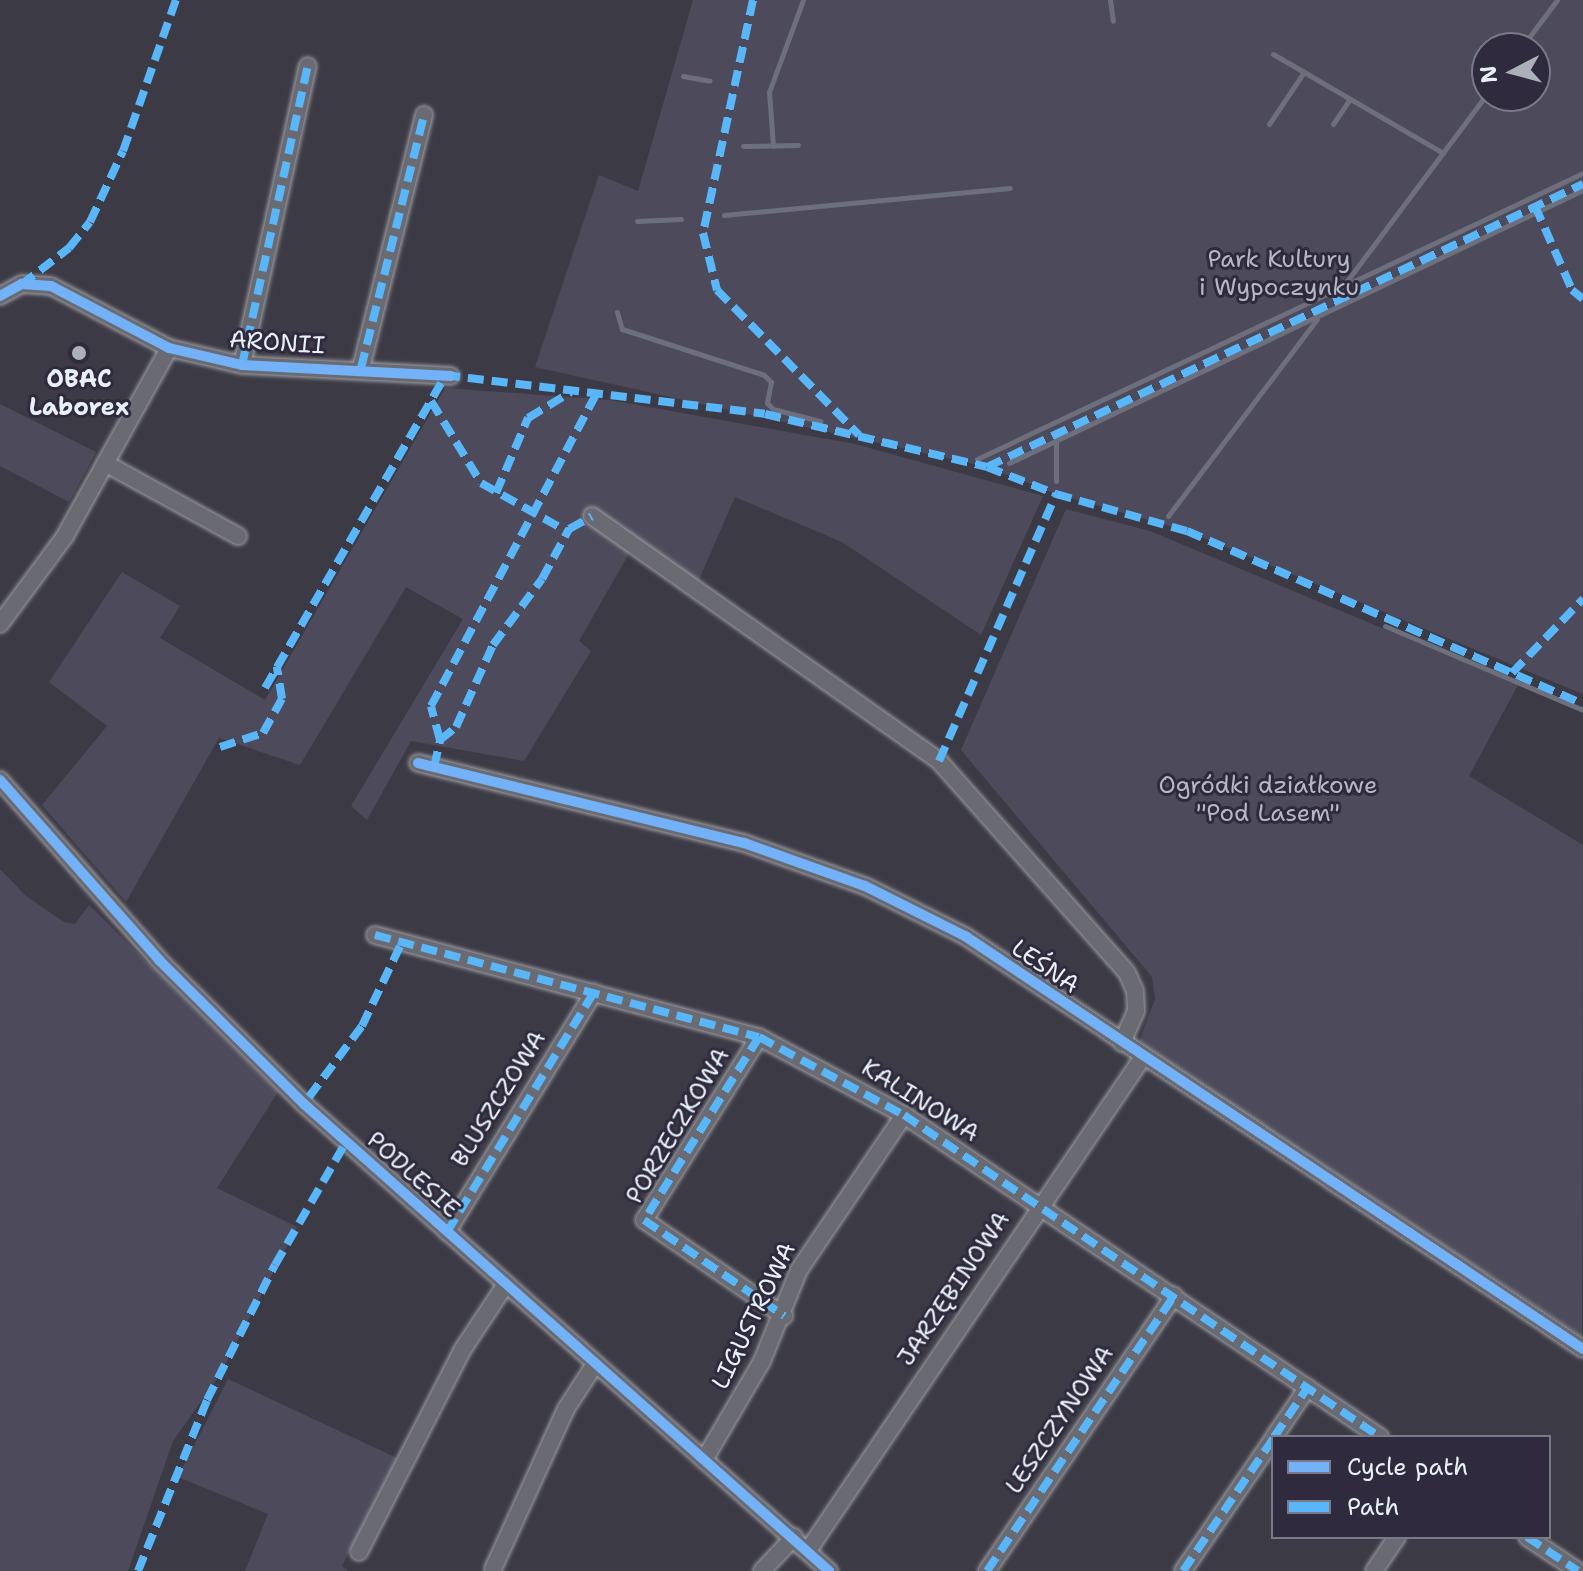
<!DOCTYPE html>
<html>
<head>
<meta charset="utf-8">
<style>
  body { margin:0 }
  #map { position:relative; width:1583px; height:1571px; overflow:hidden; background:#3c3a44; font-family:"Shantell Sans",sans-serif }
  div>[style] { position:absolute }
  .green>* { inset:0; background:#4d4b5b }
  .stream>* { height:5px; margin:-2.5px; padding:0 2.5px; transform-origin:2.5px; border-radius:2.5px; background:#6e6f7c }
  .roads { filter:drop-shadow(0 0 2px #9d9ea4) drop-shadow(0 0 2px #9d9ea4) }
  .minor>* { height:16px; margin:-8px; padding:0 8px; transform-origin:8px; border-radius:8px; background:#6a6b72 }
  .quiet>* { height:8px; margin-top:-4px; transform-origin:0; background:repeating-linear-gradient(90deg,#59b6f9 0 16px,transparent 0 24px) }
  .cycleway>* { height:10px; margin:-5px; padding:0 5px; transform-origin:5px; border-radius:5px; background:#73b2f8 }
  .dots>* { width:22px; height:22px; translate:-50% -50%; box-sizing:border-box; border:4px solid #2f2a3d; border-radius:50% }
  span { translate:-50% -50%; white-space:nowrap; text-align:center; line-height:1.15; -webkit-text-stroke:6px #2f2a3d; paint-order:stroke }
  .park-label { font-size:24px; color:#b3b8c2 }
  .street-label { font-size:24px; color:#e8f1f8 }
  .poi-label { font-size:24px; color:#e8f1f8; font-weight:700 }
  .legend { position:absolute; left:1271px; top:1435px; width:280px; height:104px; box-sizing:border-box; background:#2f2a3d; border:2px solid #797a88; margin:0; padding:10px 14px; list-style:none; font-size:24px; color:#e8f1f8 }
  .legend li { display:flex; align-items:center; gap:16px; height:40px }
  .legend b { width:40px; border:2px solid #797a88 }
  .north { position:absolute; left:1471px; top:32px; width:80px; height:80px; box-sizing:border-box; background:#2f2a3d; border:2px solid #797a88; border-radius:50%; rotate:264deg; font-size:22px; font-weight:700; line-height:32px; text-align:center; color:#e8f1f8 }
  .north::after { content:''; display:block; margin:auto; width:28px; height:36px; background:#acb1b9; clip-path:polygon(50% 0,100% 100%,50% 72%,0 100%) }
</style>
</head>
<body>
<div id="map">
  <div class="green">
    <i style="clip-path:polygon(evenodd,693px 0,1583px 0,1583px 694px,1187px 531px,1056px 494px,987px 467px,535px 367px,599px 175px,638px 191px,693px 0,1487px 48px,1535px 48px,1535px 96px,1487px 96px,1487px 48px)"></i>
    <i style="clip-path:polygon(445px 388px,610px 400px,855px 444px,1043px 496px,981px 635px,842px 542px,735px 497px,698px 582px,631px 550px,579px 641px,591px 651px,524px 761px,411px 741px,367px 820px,351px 806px,463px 619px,406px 587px,300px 765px,219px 738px,126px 902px,42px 805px,107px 726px,49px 682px,122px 572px,180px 606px,160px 638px,265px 700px)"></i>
    <i style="clip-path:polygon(0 404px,96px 452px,69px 502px,0 466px)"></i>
    <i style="clip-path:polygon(1066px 509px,1150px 531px,1518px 685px,1469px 776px,1583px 845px,1582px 1336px,1139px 1042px,1155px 999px,1152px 977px,961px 750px)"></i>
    <i style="clip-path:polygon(0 869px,26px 896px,64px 922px,75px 924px,89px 905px,278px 1092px,217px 1188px,297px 1227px,219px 1376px,173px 1441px,128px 1571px,0 1571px)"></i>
    <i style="clip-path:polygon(228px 1379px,397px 1458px,342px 1566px,348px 1571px,245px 1571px,268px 1514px,178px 1477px)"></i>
  </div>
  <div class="stream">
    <i style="left:1110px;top:0;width:21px;rotate:82deg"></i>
    <i style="left:1521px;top:48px;width:60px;rotate:-53.1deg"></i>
    <i style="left:1273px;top:54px;width:197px;rotate:30.2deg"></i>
    <i style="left:683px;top:76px;width:27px;rotate:10deg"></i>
    <i style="left:1269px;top:124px;width:63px;rotate:-56.1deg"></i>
    <i style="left:1333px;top:124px;width:30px;rotate:-56deg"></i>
    <i style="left:743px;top:146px;width:55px;rotate:-1deg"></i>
    <i style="left:773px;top:146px;width:54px;rotate:-94.2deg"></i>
    <i style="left:769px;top:92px;width:98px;rotate:-69.7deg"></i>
    <i style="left:724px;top:215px;width:287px;rotate:-5.4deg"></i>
    <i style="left:637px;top:221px;width:44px;rotate:-2.6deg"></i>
    <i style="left:1341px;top:289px;width:244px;rotate:-53.2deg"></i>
    <i style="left:617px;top:312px;width:18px;rotate:74deg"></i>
    <i style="left:622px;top:329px;width:149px;rotate:17.9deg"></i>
    <i style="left:764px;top:375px;width:10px;rotate:45deg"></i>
    <i style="left:771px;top:382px;width:21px;rotate:101deg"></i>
    <i style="left:767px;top:403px;width:8px;rotate:45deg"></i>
    <i style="left:773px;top:409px;width:49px;rotate:14.3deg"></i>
    <i style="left:977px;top:459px;width:670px;rotate:-25.26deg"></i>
    <i style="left:1009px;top:463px;width:636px;rotate:-25.44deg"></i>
    <i style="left:1056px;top:481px;width:41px;rotate:-90deg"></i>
    <i style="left:1168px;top:516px;width:247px;rotate:-52.9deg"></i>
    <i style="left:1385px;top:626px;width:215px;rotate:23deg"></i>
  </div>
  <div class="roads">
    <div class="minor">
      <i style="left:0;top:296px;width:25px;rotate:-29deg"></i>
      <i style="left:22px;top:284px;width:29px;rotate:4deg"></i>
      <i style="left:51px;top:286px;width:133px;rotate:27.7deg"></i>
      <i style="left:169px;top:348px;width:75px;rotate:13.1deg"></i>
      <i style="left:242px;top:365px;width:209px;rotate:3deg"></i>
      <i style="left:242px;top:365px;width:306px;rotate:-77.6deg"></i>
      <i style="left:361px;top:368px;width:261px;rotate:-76deg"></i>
      <i style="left:105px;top:463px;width:152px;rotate:28.8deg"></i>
      <i style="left:592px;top:516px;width:425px;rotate:35.2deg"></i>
      <i style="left:939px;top:761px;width:283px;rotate:48.4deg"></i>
      <i style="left:1127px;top:973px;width:20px;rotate:66deg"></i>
      <i style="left:1135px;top:991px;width:20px;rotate:87deg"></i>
      <i style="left:1136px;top:1011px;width:35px;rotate:114deg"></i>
      <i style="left:0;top:624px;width:109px;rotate:-53.5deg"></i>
      <i style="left:65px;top:536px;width:215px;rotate:-61deg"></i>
      <i style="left:418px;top:763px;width:336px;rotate:13.8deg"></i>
      <i style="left:744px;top:843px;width:128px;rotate:19.6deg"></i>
      <i style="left:865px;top:886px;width:112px;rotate:26.6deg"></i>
      <i style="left:965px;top:936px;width:743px;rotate:33.75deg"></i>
      <i style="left:0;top:780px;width:240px;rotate:48.5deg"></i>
      <i style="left:159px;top:960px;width:204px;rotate:44.8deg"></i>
      <i style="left:304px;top:1104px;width:703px;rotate:41.65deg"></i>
      <i style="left:375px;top:935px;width:397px;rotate:14.9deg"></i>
      <i style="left:759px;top:1037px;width:165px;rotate:28.3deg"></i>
      <i style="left:904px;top:1115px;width:575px;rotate:34.08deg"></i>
      <i style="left:759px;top:1037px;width:216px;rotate:122.1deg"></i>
      <i style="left:644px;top:1220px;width:170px;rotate:34.4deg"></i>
      <i style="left:447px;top:1232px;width:281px;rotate:-58.5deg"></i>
      <i style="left:1274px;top:1437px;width:60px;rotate:-55.8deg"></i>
      <i style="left:704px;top:1460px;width:115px;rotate:-59.6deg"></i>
      <i style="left:762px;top:1361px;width:98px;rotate:-67.9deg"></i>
      <i style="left:799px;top:1270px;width:187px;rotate:-55.9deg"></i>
      <i style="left:1527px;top:1537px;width:61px;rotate:33.7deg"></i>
      <i style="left:809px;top:1549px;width:595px;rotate:-55.83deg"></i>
      <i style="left:359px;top:1552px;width:228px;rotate:-62.9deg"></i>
      <i style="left:463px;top:1349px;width:78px;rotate:-56.5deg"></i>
      <i style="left:493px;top:1569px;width:176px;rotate:-65.5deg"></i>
      <i style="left:566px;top:1409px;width:54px;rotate:-57.2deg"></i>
      <i style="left:762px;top:1571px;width:47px;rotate:-46.7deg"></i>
      <i style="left:987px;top:1571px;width:333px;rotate:-55.8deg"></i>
      <i style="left:1183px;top:1571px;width:160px;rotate:-55.7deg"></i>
      <i style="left:1374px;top:1571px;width:41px;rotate:-55.9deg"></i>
    </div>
  </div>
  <div class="quiet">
    <i style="left:753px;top:0;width:238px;rotate:102.1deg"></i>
    <i style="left:703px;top:233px;width:59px;rotate:76.2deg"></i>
    <i style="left:717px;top:290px;width:203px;rotate:45.6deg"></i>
    <i style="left:1535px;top:206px;width:92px;rotate:66.2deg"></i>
    <i style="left:1572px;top:290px;width:14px;rotate:39deg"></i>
    <i style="left:21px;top:285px;width:61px;rotate:-37.6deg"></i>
    <i style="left:69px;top:248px;width:33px;rotate:-51deg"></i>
    <i style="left:90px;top:222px;width:78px;rotate:-65.1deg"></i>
    <i style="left:123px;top:151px;width:160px;rotate:-70.7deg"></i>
    <i style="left:242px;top:365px;width:306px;rotate:-77.6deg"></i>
    <i style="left:361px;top:368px;width:261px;rotate:-76deg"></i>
    <i style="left:444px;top:375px;width:323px;rotate:6.9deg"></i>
    <i style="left:765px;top:414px;width:228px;rotate:13.4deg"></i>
    <i style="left:987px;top:467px;width:74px;rotate:21.4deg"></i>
    <i style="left:1056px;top:494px;width:136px;rotate:15.8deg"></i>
    <i style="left:1187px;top:531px;width:432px;rotate:23.6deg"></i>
    <i style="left:431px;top:401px;width:96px;rotate:58.6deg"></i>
    <i style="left:481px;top:483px;width:100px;rotate:29.4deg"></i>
    <i style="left:987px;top:467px;width:660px;rotate:-25.4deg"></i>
    <i style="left:496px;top:493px;width:82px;rotate:-66.9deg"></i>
    <i style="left:528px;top:418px;width:50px;rotate:-31.2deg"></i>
    <i style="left:1512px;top:673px;width:103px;rotate:-46.2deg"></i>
    <i style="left:265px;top:688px;width:360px;rotate:-60deg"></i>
    <i style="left:440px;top:740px;width:21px;rotate:-39deg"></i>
    <i style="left:456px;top:727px;width:90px;rotate:-65.7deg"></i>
    <i style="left:493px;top:645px;width:82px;rotate:-53.4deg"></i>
    <i style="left:542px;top:579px;width:57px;rotate:-61.6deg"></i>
    <i style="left:569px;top:529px;width:26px;rotate:-29deg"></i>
    <i style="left:220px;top:747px;width:45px;rotate:-18deg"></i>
    <i style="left:263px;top:733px;width:39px;rotate:-61deg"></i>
    <i style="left:282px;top:699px;width:33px;rotate:-99deg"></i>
    <i style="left:939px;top:761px;width:292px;rotate:-66.3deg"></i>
    <i style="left:434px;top:767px;width:28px;rotate:-77deg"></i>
    <i style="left:440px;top:740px;width:35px;rotate:-105deg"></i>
    <i style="left:431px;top:706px;width:353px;rotate:-62.1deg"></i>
    <i style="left:375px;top:935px;width:397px;rotate:14.9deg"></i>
    <i style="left:759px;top:1037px;width:165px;rotate:28.3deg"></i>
    <i style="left:904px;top:1115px;width:575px;rotate:34.08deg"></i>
    <i style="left:759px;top:1037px;width:216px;rotate:122.1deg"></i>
    <i style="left:644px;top:1220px;width:170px;rotate:34.4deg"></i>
    <i style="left:309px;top:1097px;width:89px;rotate:-53.3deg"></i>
    <i style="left:362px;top:1026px;width:95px;rotate:-64.5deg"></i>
    <i style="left:447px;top:1232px;width:281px;rotate:-58.5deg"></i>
    <i style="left:1274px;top:1437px;width:60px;rotate:-55.8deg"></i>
    <i style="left:1527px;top:1537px;width:61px;rotate:33.7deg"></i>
    <i style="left:138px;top:1571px;width:184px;rotate:-68deg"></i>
    <i style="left:207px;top:1400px;width:151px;rotate:-63.3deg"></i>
    <i style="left:275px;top:1265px;width:142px;rotate:-60deg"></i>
    <i style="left:987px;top:1571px;width:333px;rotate:-55.8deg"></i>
    <i style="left:1183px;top:1571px;width:160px;rotate:-55.7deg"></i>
  </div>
  <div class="cycleway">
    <i style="left:0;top:296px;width:25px;rotate:-29deg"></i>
    <i style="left:22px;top:284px;width:29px;rotate:4deg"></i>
    <i style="left:51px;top:286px;width:133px;rotate:27.7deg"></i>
    <i style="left:169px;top:348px;width:75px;rotate:13.1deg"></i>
    <i style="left:242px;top:365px;width:209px;rotate:3deg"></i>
    <i style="left:418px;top:763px;width:336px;rotate:13.8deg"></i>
    <i style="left:744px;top:843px;width:128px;rotate:19.6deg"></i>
    <i style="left:865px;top:886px;width:112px;rotate:26.6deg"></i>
    <i style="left:965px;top:936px;width:743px;rotate:33.75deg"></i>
    <i style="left:0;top:780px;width:240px;rotate:48.5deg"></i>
    <i style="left:159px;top:960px;width:204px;rotate:44.8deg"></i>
    <i style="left:304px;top:1104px;width:703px;rotate:41.65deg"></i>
  </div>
  <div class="dots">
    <i style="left:79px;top:353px;background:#acb1b9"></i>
  </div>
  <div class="park-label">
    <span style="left:1279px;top:274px">Park Kultury<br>i Wypoczynku</span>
    <span style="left:1268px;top:800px">Ogródki działkowe<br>"Pod Lasem"</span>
  </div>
  <div class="street-label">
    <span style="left:277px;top:343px;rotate:4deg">ARONII</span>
    <span style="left:1045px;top:967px;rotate:34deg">LEŚNA</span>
    <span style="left:499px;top:1099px;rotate:-58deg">BLUSZCZOWA</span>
    <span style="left:920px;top:1101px;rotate:32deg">KALINOWA</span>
    <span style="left:678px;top:1126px;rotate:-59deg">PORZECZKOWA</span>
    <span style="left:413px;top:1175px;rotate:42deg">PODLESIE</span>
    <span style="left:954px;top:1289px;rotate:-56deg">JARZĘBINOWA</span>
    <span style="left:754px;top:1316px;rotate:-64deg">LIGUSTROWA</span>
    <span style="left:1060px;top:1420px;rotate:-56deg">LESZCZYNOWA</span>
  </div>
  <div class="poi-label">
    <span style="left:79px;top:394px">OBAC<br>Laborex</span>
  </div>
  <ul class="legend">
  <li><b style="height:10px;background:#73b2f8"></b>Cycle path</li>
  <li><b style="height:10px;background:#59b6f9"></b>Path</li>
  </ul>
  <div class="north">N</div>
</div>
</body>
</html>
